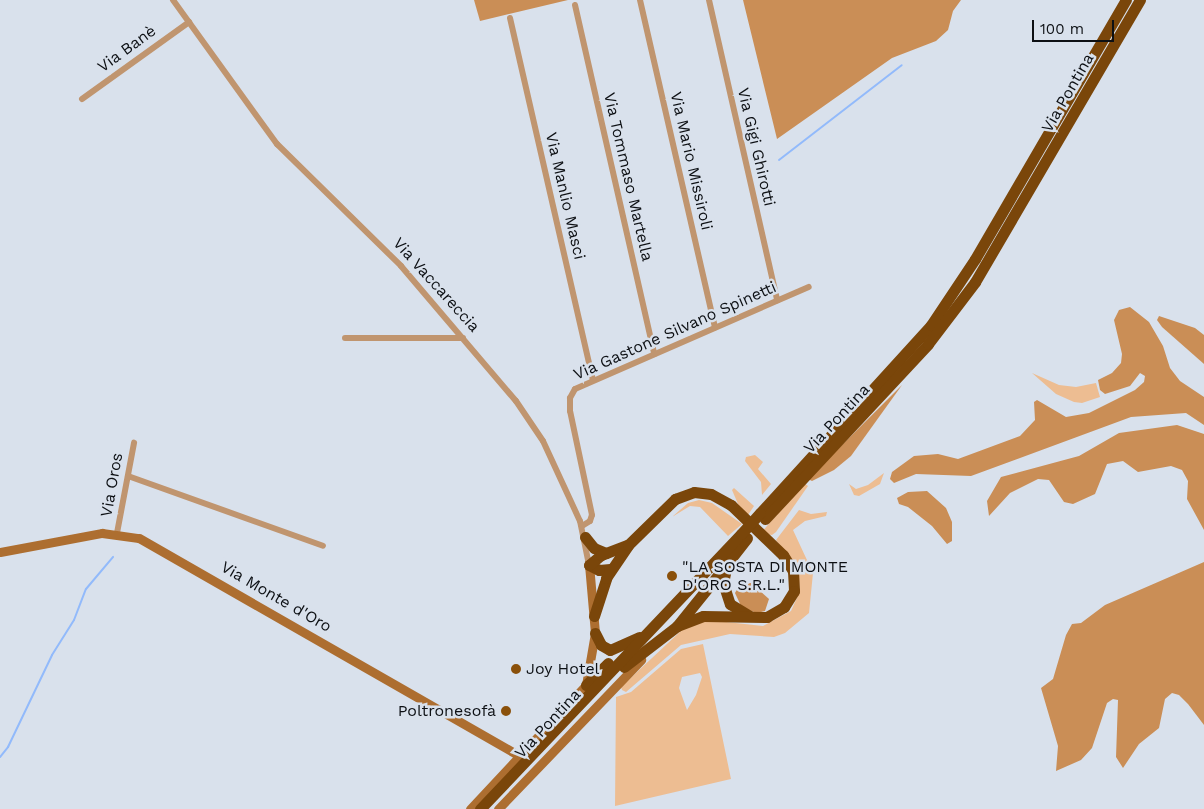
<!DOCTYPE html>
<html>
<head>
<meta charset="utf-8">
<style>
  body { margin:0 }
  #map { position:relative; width:1204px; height:809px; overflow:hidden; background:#d9e1ec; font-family:"Work Sans",sans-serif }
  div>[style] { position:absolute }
  .green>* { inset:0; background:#edbd92 }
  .forest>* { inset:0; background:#ca8e56 }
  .stream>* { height:2px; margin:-1px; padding:0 1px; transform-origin:1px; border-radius:1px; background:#92bafb }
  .street>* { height:6px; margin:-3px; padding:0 3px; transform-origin:3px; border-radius:3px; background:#c0956f }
  .secondary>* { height:9px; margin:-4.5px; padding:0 4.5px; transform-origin:4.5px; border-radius:4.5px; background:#ad6e30 }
  .highway>* { height:11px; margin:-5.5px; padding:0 5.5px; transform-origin:5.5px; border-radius:5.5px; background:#7a460a }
  .highway-bridge>* { height:11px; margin:-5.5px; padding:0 5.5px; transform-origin:5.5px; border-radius:5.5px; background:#7a460a }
  .dots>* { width:14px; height:14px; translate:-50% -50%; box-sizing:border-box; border:2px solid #d9e1ec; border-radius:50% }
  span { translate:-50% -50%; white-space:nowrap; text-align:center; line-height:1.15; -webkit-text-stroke:5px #d9e1ec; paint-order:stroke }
  .street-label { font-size:16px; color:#0d1014 }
  .poi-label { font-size:16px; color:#0d1014 }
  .left { translate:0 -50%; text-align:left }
  .right { translate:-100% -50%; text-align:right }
  .scale { position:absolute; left:1032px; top:20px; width:82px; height:22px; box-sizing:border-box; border:2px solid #0d1014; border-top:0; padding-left:6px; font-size:15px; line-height:18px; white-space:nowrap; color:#0d1014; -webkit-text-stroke:4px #d9e1ec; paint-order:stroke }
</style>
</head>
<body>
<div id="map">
  <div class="green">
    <i style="clip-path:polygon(1032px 373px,1059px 385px,1076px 387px,1096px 383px,1100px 397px,1082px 403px,1074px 402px,1056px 394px)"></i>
    <i style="clip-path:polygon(755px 455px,763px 462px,758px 469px,771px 484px,762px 495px,761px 482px,745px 461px,746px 457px)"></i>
    <i style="clip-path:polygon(884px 473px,880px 484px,859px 496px,854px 495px,849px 484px,856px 489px,868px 485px)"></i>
    <i style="clip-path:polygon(804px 483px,808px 486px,776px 532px,772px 535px,761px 533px)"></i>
    <i style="clip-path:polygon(734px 488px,754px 506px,748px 515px,741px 511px,732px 490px)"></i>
    <i style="clip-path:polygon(699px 500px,712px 503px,742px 524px,728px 536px,700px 507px,690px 506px,672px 517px,688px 503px)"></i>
    <i style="clip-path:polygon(799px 510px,811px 514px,827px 512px,826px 516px,805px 521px,793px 530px,813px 573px,809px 613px,785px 633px,774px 637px,730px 634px,681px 645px,626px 692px,622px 690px,621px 687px,683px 629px,708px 620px,763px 626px,791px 611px,800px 591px,798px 573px,776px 540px)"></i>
    <i style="clip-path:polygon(evenodd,703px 644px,731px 779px,615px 806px,616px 697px,631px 692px,681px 649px,703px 644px,700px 673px,702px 677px,696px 695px,687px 710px,679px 688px,682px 677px,700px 673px)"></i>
  </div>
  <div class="forest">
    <i style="clip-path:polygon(474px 0,568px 0,480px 21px)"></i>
    <i style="clip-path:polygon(743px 0,961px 0,953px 11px,948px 30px,936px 41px,892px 58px,777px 139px)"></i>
    <i style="clip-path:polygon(1130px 307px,1149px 322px,1163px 346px,1170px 368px,1180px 381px,1204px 397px,1204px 425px,1186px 413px,1131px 417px,971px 476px,916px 474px,894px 483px,890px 479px,892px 472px,914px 456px,938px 454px,958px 459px,1020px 436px,1035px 420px,1034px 402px,1037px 400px,1066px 417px,1089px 413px,1135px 390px,1144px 382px,1145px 376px,1140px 373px,1130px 386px,1105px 394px,1100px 390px,1098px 380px,1112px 373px,1121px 363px,1122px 354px,1114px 320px,1119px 310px)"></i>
    <i style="clip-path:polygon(1159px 316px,1195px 328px,1204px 335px,1204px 364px,1162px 327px,1157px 320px)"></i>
    <i style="clip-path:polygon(902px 385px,851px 456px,834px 470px,812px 481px,808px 479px)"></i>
    <i style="clip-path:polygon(1177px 425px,1204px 434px,1204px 530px,1187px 499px,1188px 481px,1182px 470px,1171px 466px,1138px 472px,1123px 461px,1107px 464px,1095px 494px,1073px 504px,1064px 502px,1049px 480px,1038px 479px,1010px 493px,989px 516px,987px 501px,1001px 477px,1079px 456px,1119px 433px)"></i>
    <i style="clip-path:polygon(927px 491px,946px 508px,952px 522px,952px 541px,947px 544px,932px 526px,908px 507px,899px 504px,897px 498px,908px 492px)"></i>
    <i style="clip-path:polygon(1204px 562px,1204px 725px,1188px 704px,1179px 695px,1172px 693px,1165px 699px,1159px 728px,1139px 744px,1123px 768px,1116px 757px,1118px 700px,1113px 699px,1107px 703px,1092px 748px,1081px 760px,1056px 771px,1058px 746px,1041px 688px,1053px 679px,1066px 635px,1072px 624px,1081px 623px,1105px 605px)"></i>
    <i style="clip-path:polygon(751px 583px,769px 599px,765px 611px,757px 613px,742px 608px,735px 593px,740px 584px)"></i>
  </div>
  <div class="stream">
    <i style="left:779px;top:160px;width:155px;rotate:-37.7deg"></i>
    <i style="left:0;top:757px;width:13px;rotate:-51deg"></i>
    <i style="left:8px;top:747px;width:102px;rotate:-64.4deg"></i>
    <i style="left:52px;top:655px;width:41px;rotate:-57.8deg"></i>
    <i style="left:74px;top:620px;width:33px;rotate:-69deg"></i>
    <i style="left:86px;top:589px;width:42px;rotate:-49.8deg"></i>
  </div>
  <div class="street">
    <i style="left:173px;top:0;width:178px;rotate:54.2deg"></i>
    <i style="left:277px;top:144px;width:174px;rotate:44.5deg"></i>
    <i style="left:401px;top:266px;width:177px;rotate:49.6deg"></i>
    <i style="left:516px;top:401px;width:48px;rotate:56deg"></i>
    <i style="left:543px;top:441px;width:88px;rotate:65.2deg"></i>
    <i style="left:580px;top:521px;width:45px;rotate:78.4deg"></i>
    <i style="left:640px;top:0;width:336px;rotate:77.1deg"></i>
    <i style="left:709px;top:0;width:308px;rotate:77.2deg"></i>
    <i style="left:575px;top:5px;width:358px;rotate:77.2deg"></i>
    <i style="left:510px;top:18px;width:371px;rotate:77.1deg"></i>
    <i style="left:82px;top:99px;width:132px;rotate:-35.7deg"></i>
    <i style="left:345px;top:338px;width:118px"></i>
    <i style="left:128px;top:476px;width:207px;rotate:19.7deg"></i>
    <i style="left:582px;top:526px;width:9px;rotate:-32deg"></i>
    <i style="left:590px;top:521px;width:6px;rotate:-72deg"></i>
    <i style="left:592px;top:515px;width:106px;rotate:-101.9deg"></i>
    <i style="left:570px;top:411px;width:13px;rotate:-90deg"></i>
    <i style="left:570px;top:398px;width:10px;rotate:-61deg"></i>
    <i style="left:575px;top:389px;width:255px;rotate:-23.6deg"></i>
    <i style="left:117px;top:533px;width:92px;rotate:-79.3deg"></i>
  </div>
  <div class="secondary">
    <i style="left:0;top:552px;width:104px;rotate:-10.6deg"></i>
    <i style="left:102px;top:533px;width:37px;rotate:8deg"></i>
    <i style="left:139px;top:538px;width:438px;rotate:29.8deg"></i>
    <i style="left:470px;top:809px;width:170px;rotate:-46.9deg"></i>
    <i style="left:586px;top:685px;width:53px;rotate:-80.2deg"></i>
    <i style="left:595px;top:633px;width:68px;rotate:-95deg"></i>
    <i style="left:498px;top:809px;width:207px;rotate:-46.2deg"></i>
  </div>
  <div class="highway">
    <i style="left:760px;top:513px;width:254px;rotate:-47.7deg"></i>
    <i style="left:931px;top:325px;width:79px;rotate:-56.3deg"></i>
    <i style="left:975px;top:259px;width:300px;rotate:-59.8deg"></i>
    <i style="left:765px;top:519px;width:239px;rotate:-47deg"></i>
    <i style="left:928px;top:344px;width:78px;rotate:-52.8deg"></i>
    <i style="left:975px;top:282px;width:327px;rotate:-59.7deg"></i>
    <i style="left:585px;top:537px;width:14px;rotate:51deg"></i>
    <i style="left:594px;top:548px;width:13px;rotate:23deg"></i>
    <i style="left:747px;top:538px;width:33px;rotate:128deg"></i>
    <i style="left:727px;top:564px;width:19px;rotate:102deg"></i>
    <i style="left:723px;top:583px;width:22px;rotate:72deg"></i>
    <i style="left:730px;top:604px;width:23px;rotate:31deg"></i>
    <i style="left:610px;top:569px;width:11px;rotate:175deg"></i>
    <i style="left:599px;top:570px;width:11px;rotate:-153deg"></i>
    <i style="left:589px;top:565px;width:16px;rotate:-40deg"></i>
    <i style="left:601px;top:555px;width:28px;rotate:-21deg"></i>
    <i style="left:594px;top:616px;width:40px;rotate:-72deg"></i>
    <i style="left:606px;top:578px;width:40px;rotate:-56deg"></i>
    <i style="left:628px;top:545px;width:66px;rotate:-44.4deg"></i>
    <i style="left:675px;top:499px;width:20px;rotate:-20deg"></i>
    <i style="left:694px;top:492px;width:17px;rotate:7deg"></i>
    <i style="left:711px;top:494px;width:23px;rotate:29deg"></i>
    <i style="left:731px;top:505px;width:72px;rotate:43.9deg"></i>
    <i style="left:783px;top:555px;width:19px;rotate:58deg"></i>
    <i style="left:793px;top:571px;width:20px;rotate:87deg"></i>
    <i style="left:794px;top:591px;width:19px;rotate:122deg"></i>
    <i style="left:784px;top:607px;width:20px;rotate:150deg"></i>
    <i style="left:767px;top:617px;width:64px;rotate:-179.1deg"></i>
    <i style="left:703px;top:616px;width:28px;rotate:159deg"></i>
    <i style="left:595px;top:633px;width:13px;rotate:63deg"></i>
    <i style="left:601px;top:645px;width:10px;rotate:29deg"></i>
    <i style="left:610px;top:650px;width:32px;rotate:-24deg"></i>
    <i style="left:624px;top:667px;width:67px;rotate:-37.7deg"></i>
    <i style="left:677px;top:626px;width:80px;rotate:-51.1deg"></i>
    <i style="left:586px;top:685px;width:31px;rotate:-45deg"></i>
    <i style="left:480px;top:809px;width:379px;rotate:-46.5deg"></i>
  </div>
  <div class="highway-bridge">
    <i style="left:741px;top:534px;width:28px;rotate:-48deg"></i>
  </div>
  <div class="dots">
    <i style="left:672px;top:576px;background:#8a500a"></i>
    <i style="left:516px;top:669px;background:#8a500a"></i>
    <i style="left:506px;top:711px;background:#8a500a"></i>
  </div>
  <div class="street-label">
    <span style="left:127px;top:49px;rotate:-36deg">Via Banè</span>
    <span style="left:1068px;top:93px;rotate:-60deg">Via Pontina</span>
    <span style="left:756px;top:147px;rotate:77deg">Via Gigi Ghirotti</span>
    <span style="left:691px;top:161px;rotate:77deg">Via Mario Missiroli</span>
    <span style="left:628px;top:177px;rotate:77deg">Via Tommaso Martella</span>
    <span style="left:565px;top:196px;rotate:77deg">Via Manlio Masci</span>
    <span style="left:436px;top:285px;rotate:48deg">Via Vaccareccia</span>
    <span style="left:675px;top:331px;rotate:-24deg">Via Gastone Silvano Spinetti</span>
    <span style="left:837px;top:419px;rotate:-47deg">Via Pontina</span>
    <span style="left:112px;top:485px;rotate:-80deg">Via Oros</span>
    <span style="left:276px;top:597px;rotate:30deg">Via Monte d'Oro</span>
    <span style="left:548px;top:724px;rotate:-47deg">Via Pontina</span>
  </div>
  <div class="poi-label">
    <span class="left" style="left:682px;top:576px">"LA SOSTA DI MONTE<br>D'ORO S.R.L."</span>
    <span class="left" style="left:526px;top:669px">Joy Hotel</span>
    <span class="right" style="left:496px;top:711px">Poltronesofà</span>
  </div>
  <div class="scale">100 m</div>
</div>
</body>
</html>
